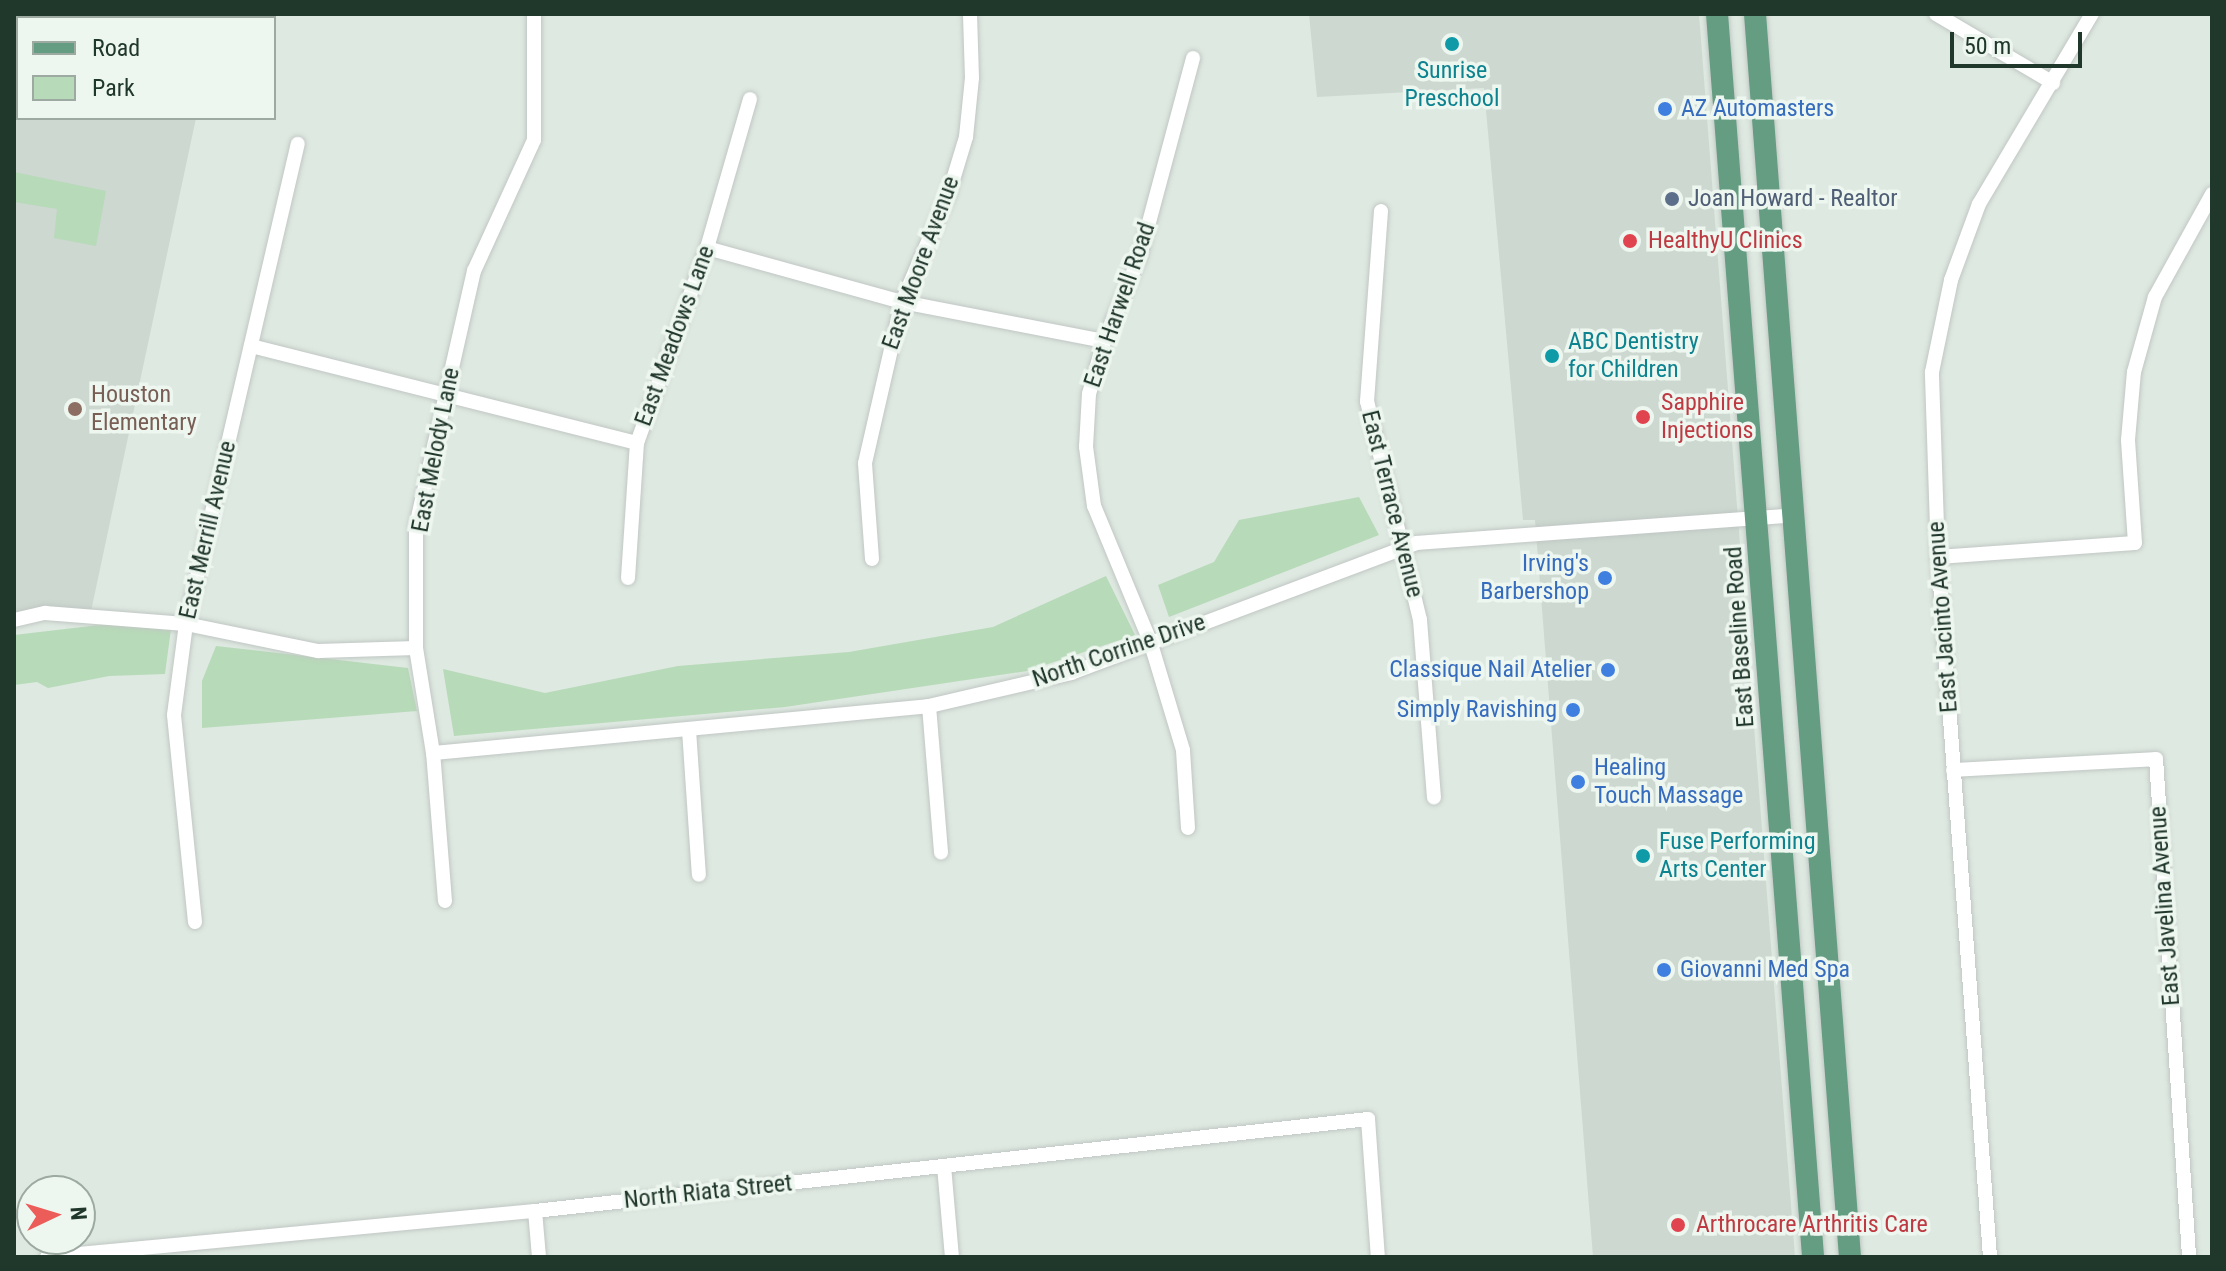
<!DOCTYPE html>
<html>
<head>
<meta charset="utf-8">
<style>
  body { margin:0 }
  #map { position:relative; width:2226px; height:1271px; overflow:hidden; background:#dee9e1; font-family:"Roboto Condensed",sans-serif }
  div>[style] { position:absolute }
  .built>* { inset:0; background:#ccd8d0 }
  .green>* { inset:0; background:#b7dab8 }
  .roads { filter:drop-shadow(0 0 2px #c1c7c4) drop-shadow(0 0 2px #c1c7c4) }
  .street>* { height:14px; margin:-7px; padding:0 7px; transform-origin:7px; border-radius:7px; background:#fff }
  .primary>* { height:22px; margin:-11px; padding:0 11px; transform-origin:11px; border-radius:11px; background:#649d81 }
  .dots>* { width:22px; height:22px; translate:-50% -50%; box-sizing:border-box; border:4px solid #eef6f0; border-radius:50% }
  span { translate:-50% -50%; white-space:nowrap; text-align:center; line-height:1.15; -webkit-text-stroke:7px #eef6f0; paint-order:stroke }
  .culture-label { font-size:24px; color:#0d838f }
  .left { translate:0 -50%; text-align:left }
  .shop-label { font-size:24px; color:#366cbe }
  .right { translate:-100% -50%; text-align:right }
  .service-label { font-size:24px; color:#4e5e75 }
  .health-label { font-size:24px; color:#be3a42 }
  .street-label { font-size:24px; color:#20372c }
  .education-label { font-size:24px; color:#785e54 }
  .frame { position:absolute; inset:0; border:16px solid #20372c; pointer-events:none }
  .legend { position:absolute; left:16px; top:16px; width:260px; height:104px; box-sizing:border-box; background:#eef6f0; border:2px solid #9caaa2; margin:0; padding:10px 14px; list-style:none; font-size:24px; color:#20372c }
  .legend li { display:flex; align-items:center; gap:16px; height:40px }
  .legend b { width:40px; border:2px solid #9caaa2 }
  .north { position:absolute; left:16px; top:1175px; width:80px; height:80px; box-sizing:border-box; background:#eef6f0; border:2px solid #9caaa2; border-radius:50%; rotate:86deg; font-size:22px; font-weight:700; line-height:32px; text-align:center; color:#20372c }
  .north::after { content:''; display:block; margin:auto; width:28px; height:36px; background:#ec5c59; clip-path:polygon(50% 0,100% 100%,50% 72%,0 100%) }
  .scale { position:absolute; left:1950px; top:32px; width:132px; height:36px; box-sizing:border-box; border:4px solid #20372c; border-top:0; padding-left:10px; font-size:24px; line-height:28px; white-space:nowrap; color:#20372c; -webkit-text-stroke:6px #eef6f0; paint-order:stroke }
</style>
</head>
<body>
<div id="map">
  <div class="built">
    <i style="clip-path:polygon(14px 14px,214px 14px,18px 18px,18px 118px,196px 118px,90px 616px,14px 620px)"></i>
    <i style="clip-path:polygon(1309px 14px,1699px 14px,1795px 1257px,1593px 1257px,1535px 520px,1523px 520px,1484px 88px,1317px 97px)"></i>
  </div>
  <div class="green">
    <i style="clip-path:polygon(14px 172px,106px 191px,96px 246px,54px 238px,57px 209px,14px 202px)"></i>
    <i style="clip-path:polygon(1359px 497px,1379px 535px,1169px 617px,1158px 585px,1214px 562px,1239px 520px)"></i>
    <i style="clip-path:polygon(1106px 576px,1135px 635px,1027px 671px,785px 707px,454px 736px,443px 669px,545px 693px,678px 666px,849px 652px,993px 627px)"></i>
    <i style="clip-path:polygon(108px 624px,171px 629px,165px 674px,109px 676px,48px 688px,37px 682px,14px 685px,14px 635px)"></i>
    <i style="clip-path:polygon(216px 646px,408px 668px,417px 711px,202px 728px,202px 681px)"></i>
  </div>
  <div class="roads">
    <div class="street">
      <i style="left:1936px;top:14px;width:136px;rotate:30.5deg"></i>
      <i style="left:1381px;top:211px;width:191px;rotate:94.2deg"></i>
      <i style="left:1367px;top:401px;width:225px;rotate:76.4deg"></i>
      <i style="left:1420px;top:620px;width:178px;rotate:85.5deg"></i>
      <i style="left:707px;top:248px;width:202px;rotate:15.5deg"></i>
      <i style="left:902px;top:302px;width:206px;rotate:10.9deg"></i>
      <i style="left:251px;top:346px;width:398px;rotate:14.1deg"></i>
      <i style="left:1938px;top:557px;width:197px;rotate:-4.1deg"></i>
      <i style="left:2135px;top:543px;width:103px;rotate:-93.9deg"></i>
      <i style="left:2128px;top:440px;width:68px;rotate:-85deg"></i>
      <i style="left:2134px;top:372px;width:78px;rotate:-74.4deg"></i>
      <i style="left:2155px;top:297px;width:118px;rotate:-61deg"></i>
      <i style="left:872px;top:559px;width:96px;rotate:-94.2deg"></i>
      <i style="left:865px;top:463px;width:165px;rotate:-77.1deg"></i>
      <i style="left:902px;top:302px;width:119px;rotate:-66.7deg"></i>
      <i style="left:949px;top:193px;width:59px;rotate:-73.1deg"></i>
      <i style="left:966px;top:137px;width:59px;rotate:-84.2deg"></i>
      <i style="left:972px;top:78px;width:64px;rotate:-91.8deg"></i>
      <i style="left:628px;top:578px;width:135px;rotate:-86.2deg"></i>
      <i style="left:637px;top:443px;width:207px;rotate:-70.3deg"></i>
      <i style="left:707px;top:248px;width:155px;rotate:-73.9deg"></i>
      <i style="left:14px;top:620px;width:32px;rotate:-13deg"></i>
      <i style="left:45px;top:613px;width:141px;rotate:4.5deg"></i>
      <i style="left:186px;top:624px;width:135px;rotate:11.6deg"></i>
      <i style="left:318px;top:651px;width:98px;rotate:-1.8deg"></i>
      <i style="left:929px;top:706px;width:147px;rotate:85.3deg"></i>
      <i style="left:689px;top:730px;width:145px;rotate:86.1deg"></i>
      <i style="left:433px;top:753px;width:498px;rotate:-5.4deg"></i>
      <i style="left:929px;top:706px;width:146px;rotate:-13.1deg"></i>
      <i style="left:1071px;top:673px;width:369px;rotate:-20.6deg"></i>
      <i style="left:1416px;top:543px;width:380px;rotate:-4.2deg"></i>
      <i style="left:1953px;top:770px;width:203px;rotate:-3.1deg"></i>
      <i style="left:2156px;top:759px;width:499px;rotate:86.2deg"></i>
      <i style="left:1188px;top:828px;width:78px;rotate:-93.7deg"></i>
      <i style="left:1183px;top:750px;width:114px;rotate:-106.8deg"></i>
      <i style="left:1150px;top:641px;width:146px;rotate:-112.5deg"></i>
      <i style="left:1094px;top:506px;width:60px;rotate:-97.7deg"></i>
      <i style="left:1086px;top:447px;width:53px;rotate:-86.8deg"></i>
      <i style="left:1089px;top:394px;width:55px;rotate:-74.2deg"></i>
      <i style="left:1104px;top:341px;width:92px;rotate:-67deg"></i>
      <i style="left:1140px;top:256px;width:205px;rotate:-75deg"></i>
      <i style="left:445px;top:901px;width:148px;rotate:-94.6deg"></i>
      <i style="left:433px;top:753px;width:106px;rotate:-99.2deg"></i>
      <i style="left:416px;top:648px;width:122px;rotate:-90deg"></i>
      <i style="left:416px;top:526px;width:262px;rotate:-77.2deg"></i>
      <i style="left:474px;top:271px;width:144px;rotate:-65.4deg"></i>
      <i style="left:534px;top:140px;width:126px;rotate:-90deg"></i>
      <i style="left:195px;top:922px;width:208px;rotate:-95.8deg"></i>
      <i style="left:174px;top:715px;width:92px;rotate:-82.5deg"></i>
      <i style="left:186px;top:624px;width:493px;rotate:-76.9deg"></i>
      <i style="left:944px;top:1166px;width:91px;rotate:85deg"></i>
      <i style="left:535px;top:1211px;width:46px;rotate:85deg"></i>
      <i style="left:47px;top:1257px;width:490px;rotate:-5.4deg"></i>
      <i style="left:535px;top:1211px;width:838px;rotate:-6.3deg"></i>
      <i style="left:1368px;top:1119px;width:138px;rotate:85.9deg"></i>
      <i style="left:1990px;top:1257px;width:702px;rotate:-94.25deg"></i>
      <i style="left:1938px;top:557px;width:185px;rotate:-91.9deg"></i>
      <i style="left:1932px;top:372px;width:94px;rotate:-78.3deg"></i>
      <i style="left:1951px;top:280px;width:81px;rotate:-69.8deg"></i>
      <i style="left:1979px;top:204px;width:221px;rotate:-59.3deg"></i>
    </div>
    <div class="primary">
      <i style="left:1717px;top:14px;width:1247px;rotate:85.58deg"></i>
      <i style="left:1755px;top:14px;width:1247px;rotate:85.63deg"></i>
    </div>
  </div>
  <div class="dots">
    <i style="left:1452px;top:44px;background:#0f9aa8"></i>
    <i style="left:1665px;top:109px;background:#3f7fe0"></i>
    <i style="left:1672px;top:199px;background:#5c6f8a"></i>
    <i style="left:1630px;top:241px;background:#e0444e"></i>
    <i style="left:1552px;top:356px;background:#0f9aa8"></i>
    <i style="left:75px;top:409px;background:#8d6e63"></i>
    <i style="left:1643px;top:417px;background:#e0444e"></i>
    <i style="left:1605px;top:578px;background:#3f7fe0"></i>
    <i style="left:1608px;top:670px;background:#3f7fe0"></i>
    <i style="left:1573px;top:710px;background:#3f7fe0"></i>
    <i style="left:1578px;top:782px;background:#3f7fe0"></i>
    <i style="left:1643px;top:856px;background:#0f9aa8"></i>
    <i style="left:1664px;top:970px;background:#3f7fe0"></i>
    <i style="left:1678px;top:1225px;background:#e0444e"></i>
  </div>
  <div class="culture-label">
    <span style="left:1452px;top:85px">Sunrise<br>Preschool</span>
    <span class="left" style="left:1568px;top:356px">ABC Dentistry<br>for Children</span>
    <span class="left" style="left:1659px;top:856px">Fuse Performing<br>Arts Center</span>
  </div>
  <div class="shop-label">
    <span class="left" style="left:1681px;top:109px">AZ Automasters</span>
    <span class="right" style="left:1589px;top:578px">Irving's<br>Barbershop</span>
    <span class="right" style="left:1592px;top:670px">Classique Nail Atelier</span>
    <span class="right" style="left:1557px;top:710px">Simply Ravishing</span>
    <span class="left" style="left:1594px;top:782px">Healing<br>Touch Massage</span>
    <span class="left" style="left:1680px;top:970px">Giovanni Med Spa</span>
  </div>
  <div class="service-label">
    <span class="left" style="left:1688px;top:199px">Joan Howard - Realtor</span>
  </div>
  <div class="health-label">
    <span class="left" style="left:1648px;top:241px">HealthyU Clinics</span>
    <span class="left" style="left:1661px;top:417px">Sapphire<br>Injections</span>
    <span class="left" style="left:1696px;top:1225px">Arthrocare Arthritis Care</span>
  </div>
  <div class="street-label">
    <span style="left:921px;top:263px;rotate:-70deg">East Moore Avenue</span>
    <span style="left:1120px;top:305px;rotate:-71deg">East Harwell Road</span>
    <span style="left:675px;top:336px;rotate:-70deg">East Meadows Lane</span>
    <span style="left:436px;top:450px;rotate:-79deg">East Melody Lane</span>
    <span style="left:1392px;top:504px;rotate:76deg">East Terrace Avenue</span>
    <span style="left:208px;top:530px;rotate:-77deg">East Merrill Avenue</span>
    <span style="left:1943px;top:617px;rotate:-94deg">East Jacinto Avenue</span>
    <span style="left:1740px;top:637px;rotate:-94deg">East Baseline Road</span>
    <span style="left:1119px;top:651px;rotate:-19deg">North Corrine Drive</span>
    <span style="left:2165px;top:906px;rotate:-94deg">East Javelina Avenue</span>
    <span style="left:708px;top:1192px;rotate:-6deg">North Riata Street</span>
  </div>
  <div class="education-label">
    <span class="left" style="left:91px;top:409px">Houston<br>Elementary</span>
  </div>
  <div class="frame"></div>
  <ul class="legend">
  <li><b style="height:10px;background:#649d81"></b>Road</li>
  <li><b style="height:22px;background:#b7dab8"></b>Park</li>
  </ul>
  <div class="north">N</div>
  <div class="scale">50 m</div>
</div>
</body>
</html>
